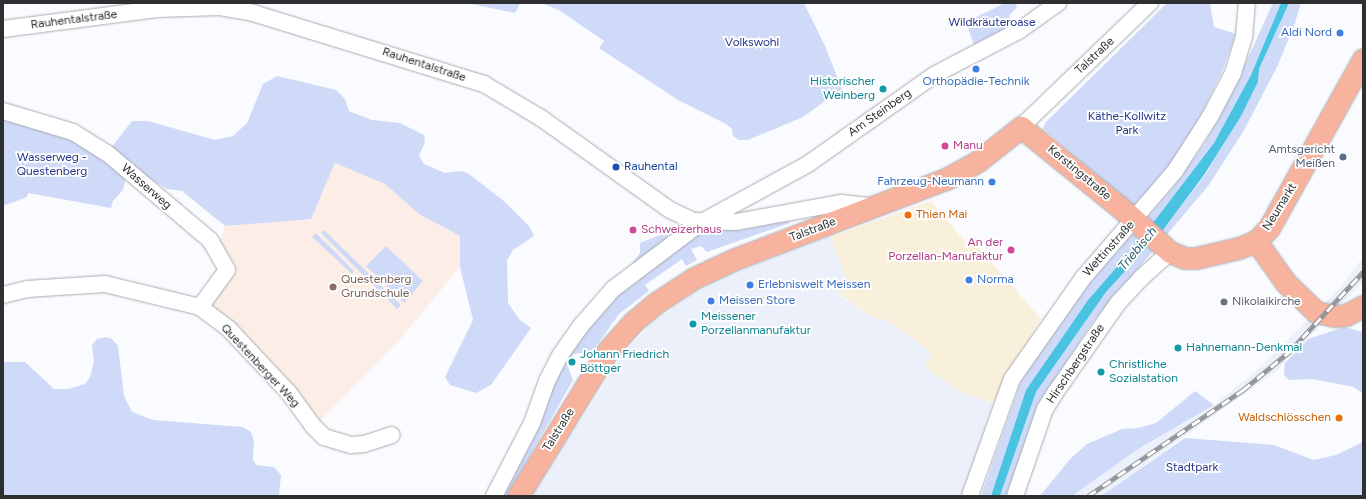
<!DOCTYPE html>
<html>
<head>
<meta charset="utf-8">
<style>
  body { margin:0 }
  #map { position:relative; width:1366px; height:499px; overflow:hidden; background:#fafbfe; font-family:Figtree,sans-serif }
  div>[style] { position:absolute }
  .commercial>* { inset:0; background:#f9f0db }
  .built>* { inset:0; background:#ecf0fa }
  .education>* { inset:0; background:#fceee7 }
  .green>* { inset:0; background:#cfdaf8 }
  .water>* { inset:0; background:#4ac2e2 }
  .roads { filter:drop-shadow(0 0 1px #a8aab0) drop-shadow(0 0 1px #a8aab0) }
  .minor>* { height:16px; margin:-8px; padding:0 8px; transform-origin:8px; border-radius:8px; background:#fff }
  .major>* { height:21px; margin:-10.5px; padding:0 10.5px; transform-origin:10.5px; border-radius:10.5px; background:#f8b39e }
  .rail>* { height:4.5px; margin-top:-2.25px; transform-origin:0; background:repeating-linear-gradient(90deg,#fff 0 9px,#929396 0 18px); box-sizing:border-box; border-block:1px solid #929396 }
  .dots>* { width:11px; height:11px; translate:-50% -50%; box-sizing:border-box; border:2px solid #fff; border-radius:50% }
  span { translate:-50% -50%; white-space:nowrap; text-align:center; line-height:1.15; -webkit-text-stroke:3.5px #fff; paint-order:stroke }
  .street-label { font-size:12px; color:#2e2f31 }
  .park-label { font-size:12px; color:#24348a }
  .shop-label { font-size:12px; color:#366cbe }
  .right { translate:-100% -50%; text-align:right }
  .left { translate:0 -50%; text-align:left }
  .culture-label { font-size:12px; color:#0d838f }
  .hotel-label { font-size:12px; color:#b23c85 }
  .service-label { font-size:12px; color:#4e5e75 }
  .transit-label { font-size:12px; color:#164399 }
  .food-label { font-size:12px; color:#c56008 }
  .education-label { font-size:12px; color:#785e54 }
  .worship-label { font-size:12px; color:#5b616d }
  .water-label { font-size:13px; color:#2d5e6d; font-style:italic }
  .frame { position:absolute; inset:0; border:4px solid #2e2f31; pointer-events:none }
</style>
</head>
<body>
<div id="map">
  <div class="commercial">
    <i style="clip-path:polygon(931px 201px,968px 245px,973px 241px,1041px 319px,993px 403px,958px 391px,937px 376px,924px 366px,932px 354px,911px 337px,884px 319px,876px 319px,838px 294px,830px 237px)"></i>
  </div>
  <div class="built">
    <i style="clip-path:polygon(830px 236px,847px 280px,838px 295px,876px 319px,884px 319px,911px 337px,932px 354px,924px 366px,937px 376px,958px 391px,993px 403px,962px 496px,531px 496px,567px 435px,573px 433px,621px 356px,653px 322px,696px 291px,721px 277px)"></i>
    <i style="clip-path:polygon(1363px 257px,1363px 282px,1275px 372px,1101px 496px,1072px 496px,1138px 449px,1214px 405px,1257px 370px,1341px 287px)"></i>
  </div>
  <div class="education">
    <i style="clip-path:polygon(335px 163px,385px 184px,419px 214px,460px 236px,460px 267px,402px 337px,319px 422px,239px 335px,242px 329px,212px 306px,235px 264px,220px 241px,225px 226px,311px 219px)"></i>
  </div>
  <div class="green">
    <i style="clip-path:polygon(467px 3px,520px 3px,515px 13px)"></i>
    <i style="clip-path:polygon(541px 3px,804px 3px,825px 46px,842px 89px,803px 117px,748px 140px,739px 140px,733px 136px,732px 129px,726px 124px,678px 100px,599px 48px,604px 41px,559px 10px)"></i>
    <i style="clip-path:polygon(1005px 3px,1015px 3px,1017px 7px,1009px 16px,1016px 27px,974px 45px,966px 22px)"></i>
    <i style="clip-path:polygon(1167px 3px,1210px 3px,1214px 27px,1236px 34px,1222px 72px,1202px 113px,1176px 157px,1134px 206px,1043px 129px,1045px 123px)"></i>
    <i style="clip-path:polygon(1273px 3px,1281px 3px,1251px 75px,1214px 143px,1136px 245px,1088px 300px,1026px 390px,991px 496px,981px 496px,1021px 381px,1082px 291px,1171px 190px,1204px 144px,1228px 101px)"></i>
    <i style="clip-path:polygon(1289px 3px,1301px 3px,1294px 26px,1277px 67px,1243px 132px,1208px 186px,1092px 323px,1048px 390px,1009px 496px,1000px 496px,1036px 392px,1106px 292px,1163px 230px,1205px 175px,1250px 98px,1258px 82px,1259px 69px)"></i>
    <i style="clip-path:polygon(277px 76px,336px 90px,345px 99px,349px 111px,372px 120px,400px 123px,424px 135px,425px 142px,419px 156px,424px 164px,445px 173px,462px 171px,469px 174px,505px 202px,529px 226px,534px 236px,513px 250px,507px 260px,508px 303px,519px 319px,531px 328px,491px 385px,476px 393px,450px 385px,445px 377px,473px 320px,460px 267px,460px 236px,419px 214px,385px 184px,335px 163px,311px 219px,225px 226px,182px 191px,167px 189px,107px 153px,132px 121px,148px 121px,215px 140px,233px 136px,247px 123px,263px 84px)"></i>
    <i style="clip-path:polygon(3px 111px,76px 140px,126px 177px,123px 190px,113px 201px,111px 208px,28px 193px,27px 197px,3px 206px)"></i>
    <i style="clip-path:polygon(788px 220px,790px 223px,707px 252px,701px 246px,691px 249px,697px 260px,686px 266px,682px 259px,645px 285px,649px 291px,619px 314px,592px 352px,574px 354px,567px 365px,573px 380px,507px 496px,499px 496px,554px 371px,640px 253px,640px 243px,683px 226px,710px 230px,743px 230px)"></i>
    <i style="clip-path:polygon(324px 230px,401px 305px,397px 309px,321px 233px)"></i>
    <i style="clip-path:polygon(316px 233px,354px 271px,352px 274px,312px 237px)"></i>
    <i style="clip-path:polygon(386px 246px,423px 281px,404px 303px,366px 266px)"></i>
    <i style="clip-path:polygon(1344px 327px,1363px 332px,1363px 394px,1354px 387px,1312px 379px,1289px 380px,1284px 375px,1285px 363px,1308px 339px)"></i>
    <i style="clip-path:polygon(106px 337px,112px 339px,118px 346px,124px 396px,132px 412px,153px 420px,243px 427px,251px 432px,254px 441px,253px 459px,256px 465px,274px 467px,281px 475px,279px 496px,3px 496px,3px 362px,25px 362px,54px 389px,68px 389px,85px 384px,90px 377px,94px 362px,92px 345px,97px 339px)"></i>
    <i style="clip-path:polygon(1195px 391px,1214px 405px,1138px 449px,1072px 496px,1040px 496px,1070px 459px,1087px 444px,1122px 429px,1138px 428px,1156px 423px)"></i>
    <i style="clip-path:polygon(1185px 438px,1274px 445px,1314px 460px,1336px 455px,1363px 442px,1363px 496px,1101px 496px)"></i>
  </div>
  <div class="water">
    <i style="clip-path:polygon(1281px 3px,1289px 3px,1259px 69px,1258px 82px,1241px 116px,1204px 175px,1163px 230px,1106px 292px,1036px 392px,1000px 496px,991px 496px,1026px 390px,1088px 300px,1136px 245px,1214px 143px,1251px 75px)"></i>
  </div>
  <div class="roads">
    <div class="minor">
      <i style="left:3px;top:29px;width:155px;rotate:-7.4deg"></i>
      <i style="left:157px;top:9px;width:63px;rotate:-1.8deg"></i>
      <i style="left:220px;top:7px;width:34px;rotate:10deg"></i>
      <i style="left:253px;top:13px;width:242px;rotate:17.1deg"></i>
      <i style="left:484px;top:84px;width:66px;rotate:30.8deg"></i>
      <i style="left:541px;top:118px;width:158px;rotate:35.5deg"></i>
      <i style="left:670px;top:210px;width:26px;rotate:25deg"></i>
      <i style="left:694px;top:221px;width:42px;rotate:1.4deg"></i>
      <i style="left:736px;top:222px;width:107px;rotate:-10.3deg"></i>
      <i style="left:841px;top:203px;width:30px;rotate:6deg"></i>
      <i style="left:3px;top:111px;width:73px;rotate:16.7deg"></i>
      <i style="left:73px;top:132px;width:40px;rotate:32deg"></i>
      <i style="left:107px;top:153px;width:135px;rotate:40.2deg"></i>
      <i style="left:210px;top:240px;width:34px;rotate:60deg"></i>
      <i style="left:227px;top:270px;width:46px;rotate:126.1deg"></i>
      <i style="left:1021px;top:127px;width:179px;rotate:-43.9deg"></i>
      <i style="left:3px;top:295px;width:25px;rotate:-14deg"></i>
      <i style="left:27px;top:289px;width:78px;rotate:-3.7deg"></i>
      <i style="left:105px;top:284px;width:98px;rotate:13.6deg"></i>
      <i style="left:200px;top:307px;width:35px;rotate:37deg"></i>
      <i style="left:228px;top:328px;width:89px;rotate:46.8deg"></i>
      <i style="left:289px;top:393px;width:39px;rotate:54deg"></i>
      <i style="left:312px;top:425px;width:17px;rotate:45deg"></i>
      <i style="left:324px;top:437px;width:28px;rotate:17deg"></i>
      <i style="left:351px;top:445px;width:13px;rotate:-4deg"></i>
      <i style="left:364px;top:444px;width:29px;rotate:-18deg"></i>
      <i style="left:494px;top:496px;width:82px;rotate:-62.5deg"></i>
      <i style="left:532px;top:423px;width:45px;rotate:-70.3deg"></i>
      <i style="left:547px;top:381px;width:30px;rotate:-63deg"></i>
      <i style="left:561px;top:354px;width:32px;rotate:-55deg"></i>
      <i style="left:579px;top:328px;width:52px;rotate:-48.9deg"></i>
      <i style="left:613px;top:289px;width:111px;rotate:-37deg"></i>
      <i style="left:702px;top:222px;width:121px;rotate:-28.7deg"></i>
      <i style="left:808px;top:164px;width:154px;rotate:-35.2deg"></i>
      <i style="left:934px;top:75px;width:97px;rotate:-27.6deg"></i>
      <i style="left:1020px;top:30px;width:47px;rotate:-35.4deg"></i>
      <i style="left:970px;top:496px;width:124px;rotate:-70.3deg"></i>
      <i style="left:1012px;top:379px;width:123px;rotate:-54.9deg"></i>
      <i style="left:1083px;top:278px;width:141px;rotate:-49.3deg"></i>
      <i style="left:1175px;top:171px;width:64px;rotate:-57.1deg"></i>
      <i style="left:1210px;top:117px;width:50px;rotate:-62.4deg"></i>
      <i style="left:1233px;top:73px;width:39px;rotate:-73deg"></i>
      <i style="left:1244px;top:36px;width:33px;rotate:-85deg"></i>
      <i style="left:1015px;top:496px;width:92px;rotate:-71deg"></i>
      <i style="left:1045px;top:409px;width:19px;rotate:-58deg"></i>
      <i style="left:1055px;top:393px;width:110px;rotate:-55deg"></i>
      <i style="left:1118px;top:303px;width:33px;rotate:-47deg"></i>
      <i style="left:1140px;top:279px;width:40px;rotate:-42deg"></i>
    </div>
    <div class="major">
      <i style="left:1256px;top:241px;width:52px;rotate:54.5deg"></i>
      <i style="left:1286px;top:283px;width:42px;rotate:44deg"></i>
      <i style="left:1316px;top:312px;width:19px;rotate:12deg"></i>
      <i style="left:1335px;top:316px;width:11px;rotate:-5deg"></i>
      <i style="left:1346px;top:315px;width:19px;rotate:-28deg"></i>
      <i style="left:518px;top:496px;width:172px;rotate:-58.3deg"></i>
      <i style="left:608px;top:350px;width:36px;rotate:-48deg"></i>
      <i style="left:632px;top:323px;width:31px;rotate:-40deg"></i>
      <i style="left:656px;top:303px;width:45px;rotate:-33.3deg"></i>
      <i style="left:694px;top:278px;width:45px;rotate:-24.9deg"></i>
      <i style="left:735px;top:259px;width:226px;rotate:-20.8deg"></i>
      <i style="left:946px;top:179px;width:37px;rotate:-29deg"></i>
      <i style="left:978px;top:161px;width:55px;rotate:-38.3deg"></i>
      <i style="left:1021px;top:127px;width:136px;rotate:39.1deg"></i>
      <i style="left:1127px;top:213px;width:58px;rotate:42.2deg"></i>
      <i style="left:1170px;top:252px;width:16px;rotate:22deg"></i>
      <i style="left:1185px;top:258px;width:11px"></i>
      <i style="left:1196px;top:258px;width:44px;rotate:-13.1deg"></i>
      <i style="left:1239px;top:248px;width:18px;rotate:-22deg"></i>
      <i style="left:1256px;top:241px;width:18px;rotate:-45deg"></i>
      <i style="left:1269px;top:228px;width:193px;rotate:-60.9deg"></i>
    </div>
  </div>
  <div class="rail">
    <i style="left:1088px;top:496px;width:188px;rotate:-34.4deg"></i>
    <i style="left:1243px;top:390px;width:61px;rotate:-39.7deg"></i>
    <i style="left:1290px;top:351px;width:108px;rotate:-47.3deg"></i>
  </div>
  <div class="dots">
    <i style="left:1340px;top:33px;background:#3f7fe0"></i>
    <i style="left:976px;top:69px;background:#3f7fe0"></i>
    <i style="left:883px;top:89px;background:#0f9aa8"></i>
    <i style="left:945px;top:146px;background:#d1479c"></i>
    <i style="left:1343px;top:157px;background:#5c6f8a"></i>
    <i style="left:616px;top:167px;background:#1a4fb4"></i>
    <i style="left:992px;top:182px;background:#3f7fe0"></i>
    <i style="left:908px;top:215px;background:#e8710a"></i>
    <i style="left:633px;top:230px;background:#d1479c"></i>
    <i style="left:1011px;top:250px;background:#d1479c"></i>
    <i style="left:969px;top:280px;background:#3f7fe0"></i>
    <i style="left:750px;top:285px;background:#3f7fe0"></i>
    <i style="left:333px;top:287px;background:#8d6e63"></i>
    <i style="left:711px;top:301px;background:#3f7fe0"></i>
    <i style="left:1224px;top:302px;background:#6b7280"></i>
    <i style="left:693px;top:324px;background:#0f9aa8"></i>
    <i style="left:1178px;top:348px;background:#0f9aa8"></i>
    <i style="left:572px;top:362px;background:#0f9aa8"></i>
    <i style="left:1101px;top:372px;background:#0f9aa8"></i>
    <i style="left:1339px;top:418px;background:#e8710a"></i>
  </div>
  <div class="street-label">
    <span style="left:74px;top:20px;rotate:-7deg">Rauhentalstraße</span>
    <span style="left:1095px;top:56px;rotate:-43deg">Talstraße</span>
    <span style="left:424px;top:65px;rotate:18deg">Rauhentalstraße</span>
    <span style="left:880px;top:113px;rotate:-35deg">Am Steinberg</span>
    <span style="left:1079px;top:173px;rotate:40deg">Kerstingstraße</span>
    <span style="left:146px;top:187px;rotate:41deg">Wasserweg</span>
    <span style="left:1280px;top:207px;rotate:-58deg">Neumarkt</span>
    <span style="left:813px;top:230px;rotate:-21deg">Talstraße</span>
    <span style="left:1109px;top:249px;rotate:-48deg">Wettinstraße</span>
    <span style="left:1076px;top:364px;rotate:-56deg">Hirschbergstraße</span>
    <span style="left:260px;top:366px;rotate:47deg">Questenberger Weg</span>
    <span style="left:559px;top:430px;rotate:-58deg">Talstraße</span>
  </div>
  <div class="park-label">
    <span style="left:992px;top:23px">Wildkräuteroase</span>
    <span style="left:752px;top:43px">Volkswohl</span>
    <span style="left:1127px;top:124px">Käthe-Kollwitz<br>Park</span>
    <span style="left:52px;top:165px">Wasserweg -<br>Questenberg</span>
    <span style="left:1192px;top:468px">Stadtpark</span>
  </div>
  <div class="shop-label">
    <span class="right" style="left:1332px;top:33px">Aldi Nord</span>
    <span style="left:976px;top:82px">Orthopädie-Technik</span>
    <span class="right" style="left:984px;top:182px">Fahrzeug-Neumann</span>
    <span class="left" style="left:977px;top:280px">Norma</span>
    <span class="left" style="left:758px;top:285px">Erlebniswelt Meissen</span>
    <span class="left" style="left:719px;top:301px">Meissen Store</span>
  </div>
  <div class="culture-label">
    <span class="right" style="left:875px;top:89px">Historischer<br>Weinberg</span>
    <span class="left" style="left:701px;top:324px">Meissener<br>Porzellanmanufaktur</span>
    <span class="left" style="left:1186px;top:348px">Hahnemann-Denkmal</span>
    <span class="left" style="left:580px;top:362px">Johann Friedrich<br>Böttger</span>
    <span class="left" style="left:1109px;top:372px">Christliche<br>Sozialstation</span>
  </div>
  <div class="hotel-label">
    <span class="left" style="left:953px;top:146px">Manu</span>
    <span class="left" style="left:641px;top:230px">Schweizerhaus</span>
    <span class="right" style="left:1003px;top:250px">An der<br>Porzellan-Manufaktur</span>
  </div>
  <div class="service-label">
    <span class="right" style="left:1335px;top:157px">Amtsgericht<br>Meißen</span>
  </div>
  <div class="transit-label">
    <span class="left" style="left:624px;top:167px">Rauhental</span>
  </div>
  <div class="food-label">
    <span class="left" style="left:916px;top:215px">Thien Mai</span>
    <span class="right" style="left:1331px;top:418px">Waldschlösschen</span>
  </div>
  <div class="education-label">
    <span class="left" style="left:341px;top:287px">Questenberg<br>Grundschule</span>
  </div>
  <div class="worship-label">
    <span class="left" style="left:1232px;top:302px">Nikolaikirche</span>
  </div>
  <div class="water-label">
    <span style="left:1138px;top:249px;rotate:-50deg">Triebisch</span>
  </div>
  <div class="frame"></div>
</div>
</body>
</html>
